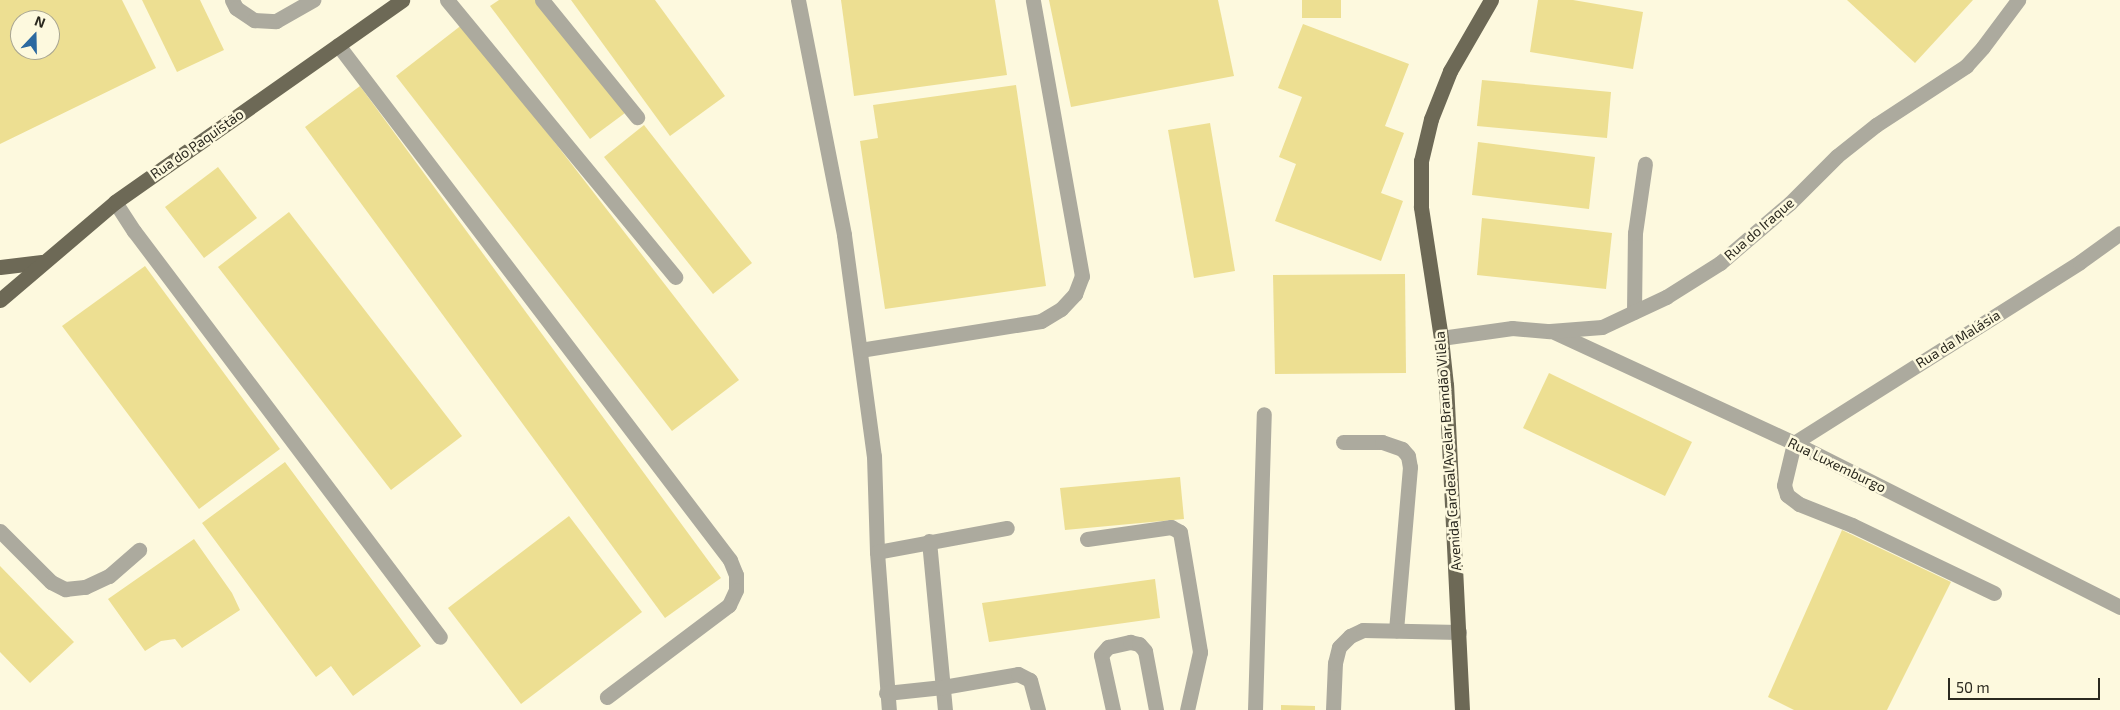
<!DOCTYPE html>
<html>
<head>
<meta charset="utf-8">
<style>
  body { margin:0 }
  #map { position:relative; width:2120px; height:710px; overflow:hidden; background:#fdf9de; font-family:"Exo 2",sans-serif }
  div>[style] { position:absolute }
  .building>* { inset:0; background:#eddf92 }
  .minor>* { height:15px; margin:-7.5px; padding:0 7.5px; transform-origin:7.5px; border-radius:7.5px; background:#acaa9e }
  .major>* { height:15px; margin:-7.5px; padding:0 7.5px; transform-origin:7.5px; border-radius:7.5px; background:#6d6956 }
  span { translate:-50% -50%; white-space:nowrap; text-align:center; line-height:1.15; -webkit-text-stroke:5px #fdf9de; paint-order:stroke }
  .street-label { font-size:14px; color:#2b291f }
  .north { position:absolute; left:10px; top:10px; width:50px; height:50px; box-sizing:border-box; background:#fdf9de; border:1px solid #a9a692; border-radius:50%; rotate:21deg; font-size:14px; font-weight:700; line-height:20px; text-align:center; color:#2b291f }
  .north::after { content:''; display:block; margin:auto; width:18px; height:22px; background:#2c69a0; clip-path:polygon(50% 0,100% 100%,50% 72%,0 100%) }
  .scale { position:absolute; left:1948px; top:678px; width:152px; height:22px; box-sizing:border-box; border:2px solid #2b291f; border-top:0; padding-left:6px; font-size:15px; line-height:18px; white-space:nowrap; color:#2b291f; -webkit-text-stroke:4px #fdf9de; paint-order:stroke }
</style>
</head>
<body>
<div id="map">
  <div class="building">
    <i style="clip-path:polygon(evenodd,0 0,122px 0,156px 68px,0 144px,0 0,20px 20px,50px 20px,50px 50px,20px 50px,20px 20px)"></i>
    <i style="clip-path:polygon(142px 0,200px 0,224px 50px,177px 72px)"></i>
    <i style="clip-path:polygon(499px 0,540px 0,625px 113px,590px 139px,490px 6px)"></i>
    <i style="clip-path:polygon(571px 0,655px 0,725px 96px,670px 136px)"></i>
    <i style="clip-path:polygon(841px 0,995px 0,1007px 75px,854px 96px)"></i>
    <i style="clip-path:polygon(1049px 0,1218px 0,1234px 76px,1071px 107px)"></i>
    <i style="clip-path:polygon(1302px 0,1341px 0,1341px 18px,1302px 18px)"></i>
    <i style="clip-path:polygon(1538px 0,1573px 0,1643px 12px,1633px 69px,1530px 52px)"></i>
    <i style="clip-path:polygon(1847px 0,1973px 0,1915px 63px)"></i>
    <i style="clip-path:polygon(463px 24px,739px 380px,672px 431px,396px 76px)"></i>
    <i style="clip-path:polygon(1303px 24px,1409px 64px,1385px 126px,1404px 133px,1381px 193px,1403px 201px,1381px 261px,1275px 221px,1296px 164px,1279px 157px,1302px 97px,1278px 88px)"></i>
    <i style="clip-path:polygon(1482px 80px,1611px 92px,1607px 138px,1477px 126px)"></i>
    <i style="clip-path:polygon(1016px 85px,1046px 286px,885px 309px,860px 141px,878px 138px,873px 105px)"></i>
    <i style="clip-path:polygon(360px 86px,721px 578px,665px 618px,305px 127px)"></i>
    <i style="clip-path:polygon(1210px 123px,1235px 271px,1194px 278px,1168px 130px)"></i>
    <i style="clip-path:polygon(644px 125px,752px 263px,713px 294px,604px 157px)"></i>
    <i style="clip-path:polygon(1478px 142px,1595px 157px,1589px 209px,1472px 195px)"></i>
    <i style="clip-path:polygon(218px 167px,257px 218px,204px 258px,165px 207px)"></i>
    <i style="clip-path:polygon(289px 212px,462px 436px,391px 490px,218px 267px)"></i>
    <i style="clip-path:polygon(1482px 218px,1612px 233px,1606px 289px,1477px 275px)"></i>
    <i style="clip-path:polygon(145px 266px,280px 449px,199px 509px,62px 326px)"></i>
    <i style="clip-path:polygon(1405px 274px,1406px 373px,1275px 374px,1273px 275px)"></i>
    <i style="clip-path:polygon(1549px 373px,1692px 442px,1665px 496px,1523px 428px)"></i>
    <i style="clip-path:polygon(285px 462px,421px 646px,353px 696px,331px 666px,316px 677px,202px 523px)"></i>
    <i style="clip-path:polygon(1180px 477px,1184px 519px,1065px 530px,1060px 488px)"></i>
    <i style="clip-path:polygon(569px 516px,642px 612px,521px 704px,448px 608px)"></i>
    <i style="clip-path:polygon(1842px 530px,1951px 582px,1887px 710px,1794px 710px,1768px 697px)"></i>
    <i style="clip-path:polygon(194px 539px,232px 593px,240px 610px,182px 648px,175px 639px,161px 641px,145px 651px,108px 599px)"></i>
    <i style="clip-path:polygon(0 566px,74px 642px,30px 683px,0 652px)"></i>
    <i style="clip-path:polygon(1155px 579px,1160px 618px,989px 642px,982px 603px)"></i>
    <i style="clip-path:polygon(1281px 705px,1315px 706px,1315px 710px,1281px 710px)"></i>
  </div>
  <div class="minor">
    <i style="left:232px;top:0;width:9px;rotate:63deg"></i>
    <i style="left:236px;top:8px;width:22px;rotate:34deg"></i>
    <i style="left:254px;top:20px;width:22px;rotate:3deg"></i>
    <i style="left:276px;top:21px;width:43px;rotate:-29.6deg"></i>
    <i style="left:447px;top:0;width:359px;rotate:50.5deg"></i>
    <i style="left:542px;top:0;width:151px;rotate:50.9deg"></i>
    <i style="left:798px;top:0;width:239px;rotate:78.9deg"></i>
    <i style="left:844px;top:235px;width:223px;rotate:82.3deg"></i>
    <i style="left:874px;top:456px;width:96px;rotate:88.2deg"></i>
    <i style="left:877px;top:552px;width:158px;rotate:85.7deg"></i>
    <i style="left:338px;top:45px;width:647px;rotate:52.72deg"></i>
    <i style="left:730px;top:560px;width:16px;rotate:68deg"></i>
    <i style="left:736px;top:575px;width:15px;rotate:90deg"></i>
    <i style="left:736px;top:590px;width:17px;rotate:115deg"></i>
    <i style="left:729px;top:605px;width:153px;rotate:143deg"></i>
    <i style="left:115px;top:202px;width:35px;rotate:57deg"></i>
    <i style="left:134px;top:231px;width:508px;rotate:52.99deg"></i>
    <i style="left:1634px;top:312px;width:79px;rotate:-89.3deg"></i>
    <i style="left:1635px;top:233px;width:70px;rotate:-81.8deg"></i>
    <i style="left:1554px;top:332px;width:264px;rotate:24.8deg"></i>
    <i style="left:1794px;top:443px;width:365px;rotate:26.7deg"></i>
    <i style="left:1441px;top:338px;width:72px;rotate:-8deg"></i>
    <i style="left:1512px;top:328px;width:38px;rotate:5deg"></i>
    <i style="left:1550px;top:331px;width:52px;rotate:-4.4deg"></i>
    <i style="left:1602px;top:327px;width:71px;rotate:-25.1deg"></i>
    <i style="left:1666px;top:297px;width:64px;rotate:-32.2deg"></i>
    <i style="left:1720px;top:263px;width:92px;rotate:-40.6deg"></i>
    <i style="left:1790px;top:203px;width:66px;rotate:-45deg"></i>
    <i style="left:1837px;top:156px;width:50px;rotate:-38.5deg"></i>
    <i style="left:1876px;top:125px;width:108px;rotate:-33.2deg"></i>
    <i style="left:1966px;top:66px;width:25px;rotate:-48deg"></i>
    <i style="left:1983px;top:47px;width:59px;rotate:-53.3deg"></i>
    <i style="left:860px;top:350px;width:183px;rotate:-9.1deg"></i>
    <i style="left:1041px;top:321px;width:23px;rotate:-31deg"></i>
    <i style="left:1061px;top:309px;width:21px;rotate:-47deg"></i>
    <i style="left:1075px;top:294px;width:19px;rotate:-69deg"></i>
    <i style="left:1082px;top:276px;width:280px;rotate:-100.1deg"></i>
    <i style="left:1343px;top:442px;width:39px"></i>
    <i style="left:1382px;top:442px;width:21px;rotate:19deg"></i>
    <i style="left:1402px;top:449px;width:9px;rotate:49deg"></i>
    <i style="left:1408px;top:456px;width:11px;rotate:80deg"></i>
    <i style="left:1410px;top:467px;width:164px;rotate:94.9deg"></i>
    <i style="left:0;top:531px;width:72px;rotate:45deg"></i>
    <i style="left:51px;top:582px;width:16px;rotate:27deg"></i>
    <i style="left:65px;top:589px;width:20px;rotate:-6deg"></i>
    <i style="left:85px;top:587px;width:26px;rotate:-25deg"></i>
    <i style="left:109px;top:576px;width:40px;rotate:-41deg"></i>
    <i style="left:1087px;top:539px;width:85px;rotate:-8.1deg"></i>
    <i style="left:1171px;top:527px;width:10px;rotate:29deg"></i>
    <i style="left:1180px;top:532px;width:122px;rotate:80.5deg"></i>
    <i style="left:1200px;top:652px;width:59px;rotate:102.6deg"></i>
    <i style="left:929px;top:541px;width:170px;rotate:84.6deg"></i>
    <i style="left:877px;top:552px;width:132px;rotate:-10.5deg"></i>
    <i style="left:1994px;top:593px;width:157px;rotate:-154.4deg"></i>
    <i style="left:1852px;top:525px;width:57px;rotate:-158.4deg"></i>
    <i style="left:1799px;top:504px;width:15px;rotate:-143deg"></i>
    <i style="left:1787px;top:495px;width:10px;rotate:-107deg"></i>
    <i style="left:1784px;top:485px;width:43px;rotate:-76.6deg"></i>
    <i style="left:1794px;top:443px;width:338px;rotate:-32.3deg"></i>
    <i style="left:2080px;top:262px;width:49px;rotate:-35.9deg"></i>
    <i style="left:886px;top:693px;width:57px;rotate:-6deg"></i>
    <i style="left:943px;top:687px;width:76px;rotate:-9.8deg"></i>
    <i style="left:1018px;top:674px;width:13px;rotate:27deg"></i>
    <i style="left:1030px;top:680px;width:31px;rotate:75deg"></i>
    <i style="left:1113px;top:710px;width:56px;rotate:-102.3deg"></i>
    <i style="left:1101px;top:655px;width:11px;rotate:-49deg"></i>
    <i style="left:1108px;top:647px;width:23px;rotate:-13deg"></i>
    <i style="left:1130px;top:642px;width:9px;rotate:13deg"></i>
    <i style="left:1139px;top:644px;width:9px;rotate:49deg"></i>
    <i style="left:1145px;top:651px;width:60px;rotate:79.4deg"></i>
    <i style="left:1255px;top:710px;width:296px;rotate:-88.3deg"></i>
    <i style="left:1333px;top:710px;width:47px;rotate:-87.6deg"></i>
    <i style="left:1335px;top:663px;width:16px;rotate:-76deg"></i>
    <i style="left:1339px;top:647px;width:16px;rotate:-45deg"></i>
    <i style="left:1350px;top:636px;width:14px;rotate:-25deg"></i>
    <i style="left:1363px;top:630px;width:96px;rotate:1.2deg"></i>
  </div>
  <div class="major">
    <i style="left:0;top:267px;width:42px;rotate:-6.8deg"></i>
    <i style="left:0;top:300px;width:151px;rotate:-40.4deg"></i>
    <i style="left:115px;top:202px;width:351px;rotate:-35.1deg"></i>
    <i style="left:1462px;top:710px;width:325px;rotate:-92.8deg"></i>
    <i style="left:1446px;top:385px;width:47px;rotate:-96.1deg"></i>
    <i style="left:1441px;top:338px;width:133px;rotate:-98.7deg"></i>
    <i style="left:1421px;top:207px;width:46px;rotate:-90deg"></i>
    <i style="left:1421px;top:161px;width:43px;rotate:-76.6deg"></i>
    <i style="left:1431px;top:119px;width:52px;rotate:-68.4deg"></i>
    <i style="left:1450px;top:71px;width:82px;rotate:-60deg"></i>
  </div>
  <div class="street-label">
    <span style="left:197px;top:144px;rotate:-35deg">Rua do Paquistão</span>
    <span style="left:1759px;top:229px;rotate:-41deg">Rua do Iraque</span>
    <span style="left:1958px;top:339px;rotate:-32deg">Rua da Malásia</span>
    <span style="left:1448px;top:451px;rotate:-94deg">Avenida Cardeal Avelar Brandão Vilela</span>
    <span style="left:1837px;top:465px;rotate:26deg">Rua Luxemburgo</span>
  </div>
  <div class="north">N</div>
  <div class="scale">50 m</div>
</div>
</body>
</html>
